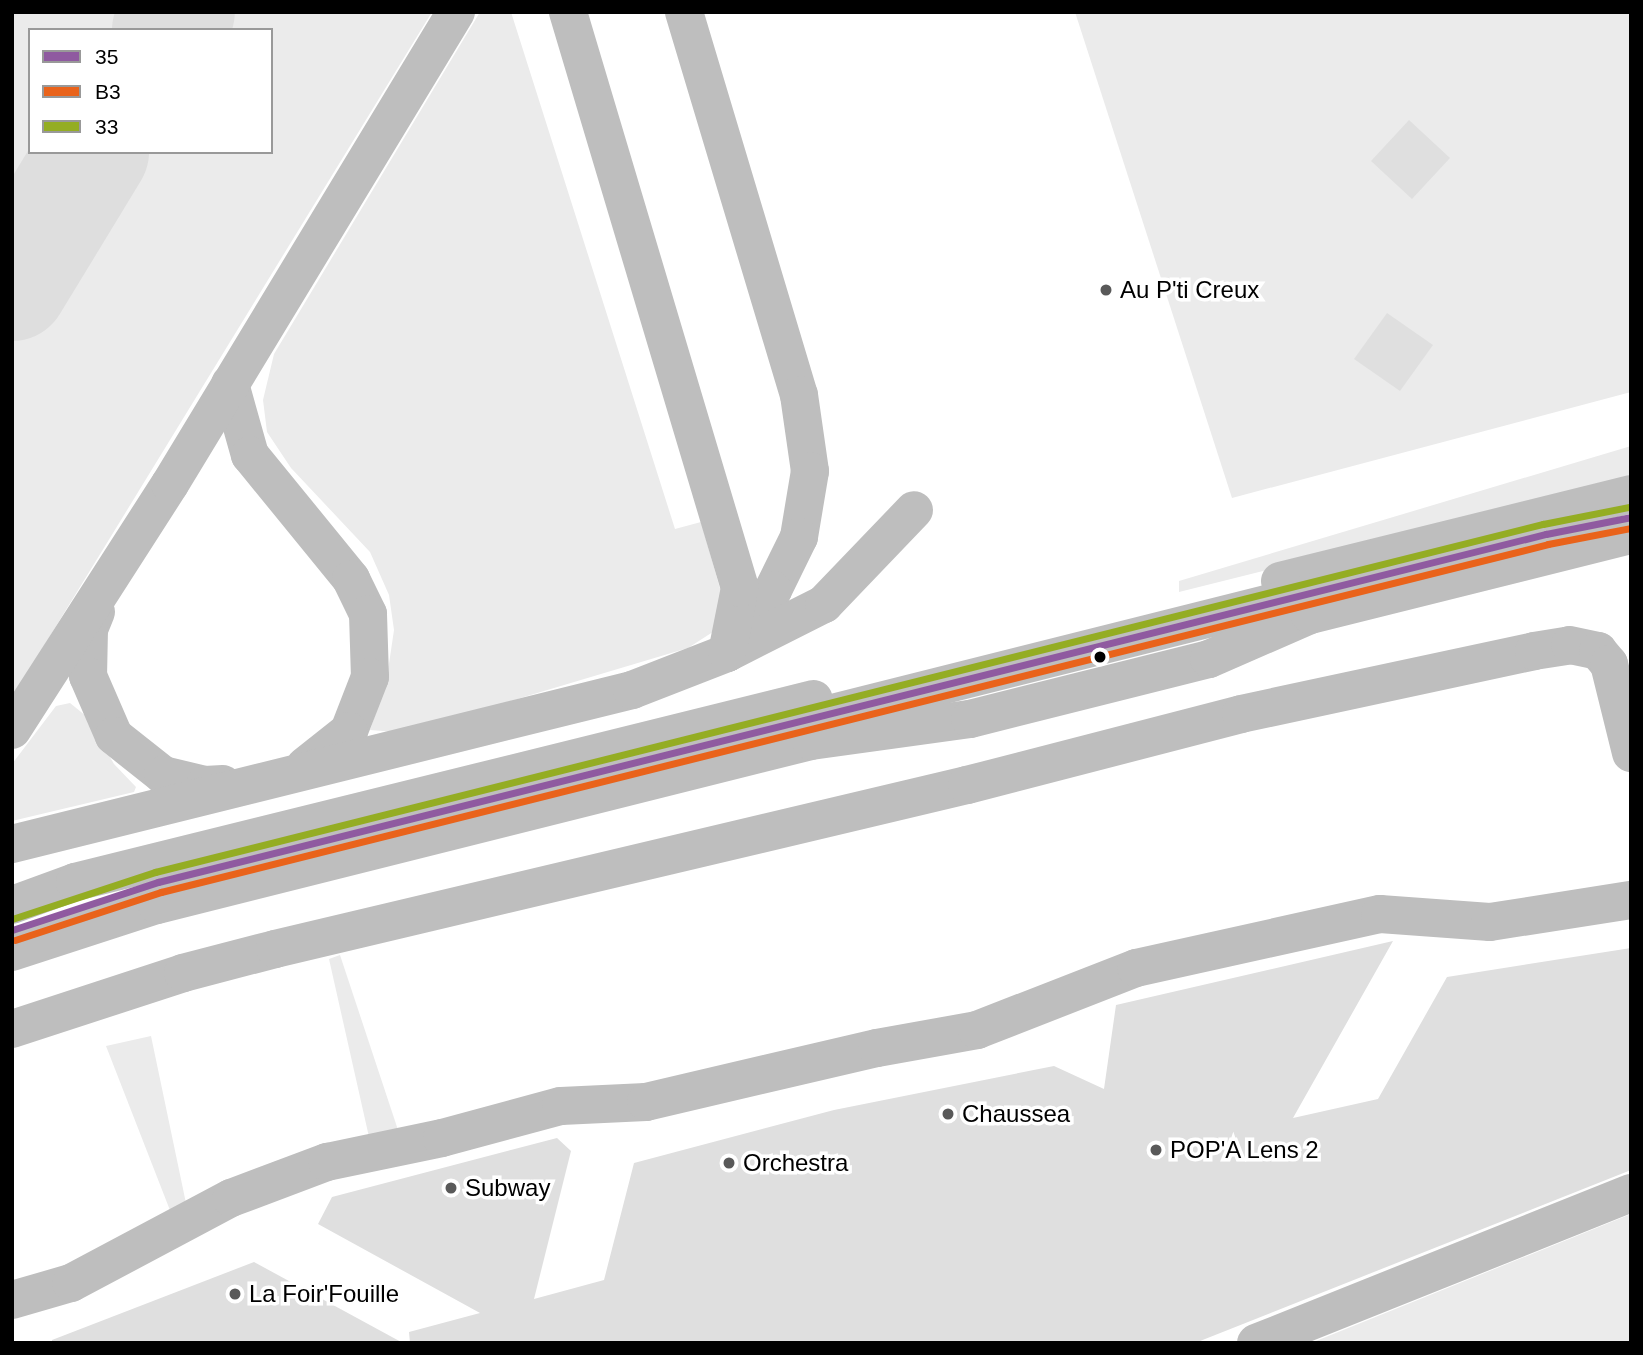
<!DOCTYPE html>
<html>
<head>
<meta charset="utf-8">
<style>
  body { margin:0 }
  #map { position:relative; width:1643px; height:1355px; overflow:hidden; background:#fff; font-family:Arial,sans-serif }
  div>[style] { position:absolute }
  .green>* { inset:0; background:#ebebeb }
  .taxiway>* { height:112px; margin:-56px; padding:0 56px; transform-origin:56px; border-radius:56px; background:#dedede }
  .building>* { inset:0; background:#dfdfdf }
  .minor>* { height:38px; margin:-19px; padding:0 19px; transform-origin:19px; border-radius:19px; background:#bebebe }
  .bus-1>* { height:7px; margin:-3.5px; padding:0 3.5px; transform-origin:3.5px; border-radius:3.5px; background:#8f5aa0 }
  .bus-2>* { height:7px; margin:-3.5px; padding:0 3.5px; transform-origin:3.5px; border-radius:3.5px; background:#e9631b }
  .bus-3>* { height:7px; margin:-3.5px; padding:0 3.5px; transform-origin:3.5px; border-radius:3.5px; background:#94ad23 }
  .dots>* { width:19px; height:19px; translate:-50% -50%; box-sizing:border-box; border:4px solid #fff; border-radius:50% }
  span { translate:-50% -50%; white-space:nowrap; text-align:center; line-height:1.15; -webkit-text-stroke:7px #fff; paint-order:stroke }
  .poi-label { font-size:24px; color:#000 }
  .left { translate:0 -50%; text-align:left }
  .frame { position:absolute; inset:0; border:14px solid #000; pointer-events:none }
  .legend { position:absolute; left:28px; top:28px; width:245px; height:126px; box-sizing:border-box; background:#fff; border:2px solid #999; margin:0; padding:9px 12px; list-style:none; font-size:21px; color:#000 }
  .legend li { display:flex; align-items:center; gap:14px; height:35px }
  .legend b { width:35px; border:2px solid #999 }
</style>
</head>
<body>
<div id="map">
  <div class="green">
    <i style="clip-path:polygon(evenodd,12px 12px,432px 12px,12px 698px,12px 12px,30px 30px,271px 30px,271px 152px,30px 152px,30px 30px)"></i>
    <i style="clip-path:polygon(480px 12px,511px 12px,675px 529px,701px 522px,721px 592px,719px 628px,688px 648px,477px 711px,396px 732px,370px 730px,386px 684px,394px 630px,389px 595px,370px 552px,291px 468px,267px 432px,263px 400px,274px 354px)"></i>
    <i style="clip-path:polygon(1075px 12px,1631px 12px,1631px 392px,1232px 498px)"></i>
    <i style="clip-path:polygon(1631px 446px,1631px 479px,1179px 592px,1179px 581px)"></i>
    <i style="clip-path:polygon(70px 703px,86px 716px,114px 764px,136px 787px,134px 792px,12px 821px,12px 764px,56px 706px)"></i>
    <i style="clip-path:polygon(340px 955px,398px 1130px,369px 1137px,329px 959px)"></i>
    <i style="clip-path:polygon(151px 1036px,187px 1208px,173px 1218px,106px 1046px)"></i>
    <i style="clip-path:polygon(1631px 1214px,1631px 1343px,1311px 1343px)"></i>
  </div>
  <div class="taxiway">
    <i style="left:168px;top:30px;width:21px;rotate:-59deg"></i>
    <i style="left:12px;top:285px;width:156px;rotate:-58.7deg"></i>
  </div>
  <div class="building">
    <i style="clip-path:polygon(1409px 120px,1450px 158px,1412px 199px,1371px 161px)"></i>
    <i style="clip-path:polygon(1387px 313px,1433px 345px,1400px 391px,1354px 359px)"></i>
    <i style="clip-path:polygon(1393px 941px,1293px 1118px,1378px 1099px,1447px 977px,1631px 948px,1631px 1170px,1195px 1343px,410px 1343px,409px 1332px,480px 1313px,318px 1224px,332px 1197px,557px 1138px,571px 1151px,534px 1299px,604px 1280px,634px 1163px,834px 1110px,1054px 1066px,1104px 1089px,1116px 1005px)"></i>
    <i style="clip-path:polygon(254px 1262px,403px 1343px,52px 1343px,52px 1340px)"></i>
  </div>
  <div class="minor">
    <i style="left:684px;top:12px;width:400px;rotate:73.3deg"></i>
    <i style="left:799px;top:395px;width:77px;rotate:81.8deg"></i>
    <i style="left:810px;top:471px;width:67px;rotate:99.5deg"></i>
    <i style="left:799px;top:537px;width:59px;rotate:116.1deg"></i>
    <i style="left:773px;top:590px;width:78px;rotate:126.1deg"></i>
    <i style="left:727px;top:653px;width:109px;rotate:-26.8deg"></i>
    <i style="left:824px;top:604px;width:130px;rotate:-46.2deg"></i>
    <i style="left:230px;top:384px;width:74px;rotate:74.3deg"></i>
    <i style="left:250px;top:455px;width:160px;rotate:50.8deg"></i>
    <i style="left:351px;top:579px;width:39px;rotate:64deg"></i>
    <i style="left:368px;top:614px;width:63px;rotate:88.2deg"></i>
    <i style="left:370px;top:677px;width:58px;rotate:111.3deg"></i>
    <i style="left:349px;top:731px;width:56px;rotate:141.5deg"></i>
    <i style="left:1280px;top:581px;width:362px;rotate:-13.9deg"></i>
    <i style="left:96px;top:612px;width:18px;rotate:112deg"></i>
    <i style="left:89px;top:629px;width:47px;rotate:91.2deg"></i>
    <i style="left:88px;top:676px;width:65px;rotate:66.6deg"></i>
    <i style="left:114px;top:736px;width:63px;rotate:38.5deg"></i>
    <i style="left:163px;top:775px;width:43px;rotate:13.4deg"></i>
    <i style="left:205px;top:785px;width:18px;rotate:-3deg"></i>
    <i style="left:789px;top:724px;width:541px;rotate:-14.11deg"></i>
    <i style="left:12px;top:730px;width:292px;rotate:-57.3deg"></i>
    <i style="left:170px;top:484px;width:552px;rotate:-58.79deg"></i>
    <i style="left:12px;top:844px;width:639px;rotate:-13.95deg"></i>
    <i style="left:632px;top:690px;width:102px;rotate:-21.3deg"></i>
    <i style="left:727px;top:653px;width:66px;rotate:-78.7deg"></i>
    <i style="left:740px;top:588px;width:601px;rotate:-106.63deg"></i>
    <i style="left:12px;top:905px;width:67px;rotate:-20.1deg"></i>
    <i style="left:75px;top:882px;width:761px;rotate:-13.91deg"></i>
    <i style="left:12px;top:952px;width:152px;rotate:-18deg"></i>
    <i style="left:157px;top:905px;width:674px;rotate:-14.08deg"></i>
    <i style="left:811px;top:741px;width:161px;rotate:-7.9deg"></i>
    <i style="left:970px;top:719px;width:246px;rotate:-14.1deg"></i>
    <i style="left:1209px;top:659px;width:110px;rotate:-23.5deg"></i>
    <i style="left:1310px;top:615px;width:331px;rotate:-14deg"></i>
    <i style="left:12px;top:1029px;width:180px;rotate:-18.1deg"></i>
    <i style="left:183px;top:973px;width:95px;rotate:-14.6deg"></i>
    <i style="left:275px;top:949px;width:711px;rotate:-13.33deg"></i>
    <i style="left:967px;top:785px;width:283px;rotate:-14.5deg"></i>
    <i style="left:1241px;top:714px;width:300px;rotate:-12.1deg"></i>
    <i style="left:1534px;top:651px;width:36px;rotate:-9deg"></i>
    <i style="left:1570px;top:645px;width:29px;rotate:12deg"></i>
    <i style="left:1598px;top:651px;width:17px;rotate:50deg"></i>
    <i style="left:1609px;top:664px;width:92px;rotate:76.1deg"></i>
    <i style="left:12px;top:1300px;width:61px;rotate:-16.1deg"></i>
    <i style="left:71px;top:1283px;width:181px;rotate:-28deg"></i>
    <i style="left:231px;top:1198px;width:103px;rotate:-20.6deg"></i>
    <i style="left:327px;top:1162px;width:117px;rotate:-11.8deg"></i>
    <i style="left:442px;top:1138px;width:123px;rotate:-15.1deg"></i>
    <i style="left:561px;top:1106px;width:85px;rotate:-2.7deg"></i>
    <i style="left:646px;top:1102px;width:237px;rotate:-13.2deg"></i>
    <i style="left:877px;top:1048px;width:102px;rotate:-10.2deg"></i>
    <i style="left:977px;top:1030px;width:171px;rotate:-21.3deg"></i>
    <i style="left:1136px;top:968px;width:250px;rotate:-12.5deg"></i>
    <i style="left:1380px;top:914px;width:110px;rotate:4.2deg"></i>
    <i style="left:1490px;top:922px;width:143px;rotate:-8.9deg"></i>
    <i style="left:1256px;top:1343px;width:404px;rotate:-21.8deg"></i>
  </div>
  <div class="bus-1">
    <i style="left:12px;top:930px;width:154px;rotate:-18.2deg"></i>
    <i style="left:158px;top:882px;width:1431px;rotate:-14.08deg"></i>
    <i style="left:1546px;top:534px;width:87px;rotate:-11.3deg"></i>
  </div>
  <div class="bus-2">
    <i style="left:15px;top:940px;width:154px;rotate:-18.2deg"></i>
    <i style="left:161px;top:892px;width:1430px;rotate:-14.08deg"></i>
    <i style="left:1548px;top:544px;width:85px;rotate:-10.9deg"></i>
  </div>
  <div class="bus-3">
    <i style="left:12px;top:919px;width:151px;rotate:-18.2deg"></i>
    <i style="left:155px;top:872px;width:1431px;rotate:-14.08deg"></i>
    <i style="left:1543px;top:524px;width:88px;rotate:-11.2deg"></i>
  </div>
  <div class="dots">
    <i style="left:1106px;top:290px;background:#595959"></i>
    <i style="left:1100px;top:657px;background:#000"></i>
    <i style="left:948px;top:1114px;background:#595959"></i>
    <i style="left:1156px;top:1150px;background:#595959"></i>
    <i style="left:729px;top:1163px;background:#595959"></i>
    <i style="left:451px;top:1188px;background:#595959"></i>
    <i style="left:235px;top:1294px;background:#595959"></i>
  </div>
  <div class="poi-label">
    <span class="left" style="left:1120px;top:290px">Au P'ti Creux</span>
    <span class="left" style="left:962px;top:1114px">Chaussea</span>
    <span class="left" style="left:1170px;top:1150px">POP'A Lens 2</span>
    <span class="left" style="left:743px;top:1163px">Orchestra</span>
    <span class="left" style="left:465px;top:1188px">Subway</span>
    <span class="left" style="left:249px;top:1294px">La Foir'Fouille</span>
  </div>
  <div class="frame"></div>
  <ul class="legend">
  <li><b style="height:9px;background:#8f5aa0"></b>35</li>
  <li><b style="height:9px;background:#e9631b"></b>B3</li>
  <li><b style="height:9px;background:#94ad23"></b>33</li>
  </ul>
</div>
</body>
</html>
